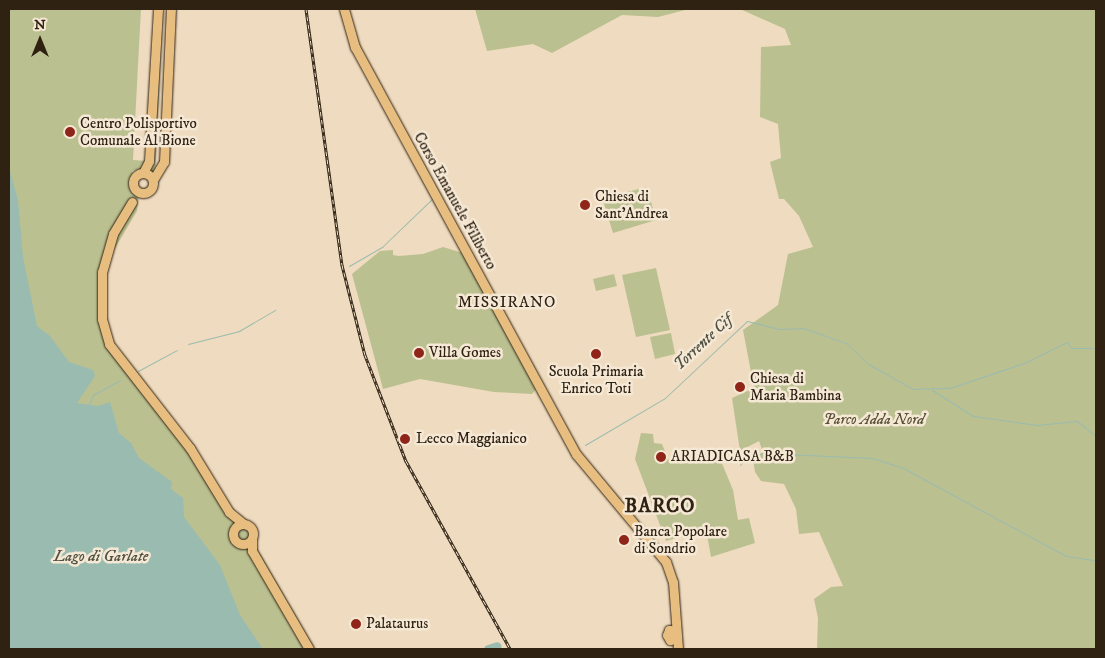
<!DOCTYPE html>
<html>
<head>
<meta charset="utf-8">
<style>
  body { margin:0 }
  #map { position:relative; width:1105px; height:658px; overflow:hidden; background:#efdbbf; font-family:"IM FELL DW Pica",serif }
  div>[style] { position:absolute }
  .green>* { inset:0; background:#bbc090 }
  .water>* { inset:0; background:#9abbaf }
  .stream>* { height:1px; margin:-0.5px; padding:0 0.5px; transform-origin:0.5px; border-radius:0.5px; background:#9abbaf }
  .river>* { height:9px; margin:-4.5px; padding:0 4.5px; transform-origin:4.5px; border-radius:4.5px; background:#9abbaf }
  .roads { filter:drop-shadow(0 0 1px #2f2213) drop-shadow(0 0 1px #2f2213) }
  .major>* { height:9px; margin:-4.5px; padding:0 4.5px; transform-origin:4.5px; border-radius:4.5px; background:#e8be80 }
  .major>.ring { margin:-4.5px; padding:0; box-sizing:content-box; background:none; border:9px solid #e8be80; border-radius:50% }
  .rail>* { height:3px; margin-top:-1.5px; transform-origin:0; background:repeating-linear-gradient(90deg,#f5e8d5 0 4px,#2f2213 0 8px); box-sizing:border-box; border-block:1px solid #2f2213 }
  .dots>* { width:14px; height:14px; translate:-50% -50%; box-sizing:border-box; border:2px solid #f5e8d5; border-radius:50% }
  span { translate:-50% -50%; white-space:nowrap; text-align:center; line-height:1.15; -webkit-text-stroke:5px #f5e8d5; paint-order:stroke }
  .poi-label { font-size:15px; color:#2f2213 }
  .left { translate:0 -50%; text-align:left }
  .street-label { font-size:15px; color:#2f2213 }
  .park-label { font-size:15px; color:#595138; font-style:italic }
  .neighbourhood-label { font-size:16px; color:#2f2213; letter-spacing:1px }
  .water-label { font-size:16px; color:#4f5042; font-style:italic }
  .district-label { font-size:20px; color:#2f2213; font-weight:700; letter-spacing:1px }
  .frame { position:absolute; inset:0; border:10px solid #2f2213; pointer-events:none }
  .north { position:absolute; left:15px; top:15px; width:50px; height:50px; -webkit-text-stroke:4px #f5e8d5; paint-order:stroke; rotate:0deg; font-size:14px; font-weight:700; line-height:20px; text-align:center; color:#2f2213 }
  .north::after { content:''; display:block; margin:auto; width:18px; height:22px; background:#2f2213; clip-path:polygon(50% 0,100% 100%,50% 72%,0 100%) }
</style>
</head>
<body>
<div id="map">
  <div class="green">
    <i style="clip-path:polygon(9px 9px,141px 9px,133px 160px,147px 161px,141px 169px,132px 171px,139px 192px,137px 211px,104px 267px,102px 290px,108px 336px,236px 517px,249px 521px,255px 545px,315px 649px,9px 649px)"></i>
    <i style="clip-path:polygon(161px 9px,163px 9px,155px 175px,148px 170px)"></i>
    <i style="clip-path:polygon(475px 9px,689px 9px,658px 17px,622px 15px,552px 53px,533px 44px,487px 51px)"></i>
    <i style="clip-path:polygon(740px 9px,1096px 9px,1096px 649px,817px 649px,818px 618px,814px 599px,831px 587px,843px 586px,819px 532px,799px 534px,796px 509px,784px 484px,761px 481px,755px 472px,753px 459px,763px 452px,759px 441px,740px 451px,732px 398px,754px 388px,743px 330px,778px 305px,788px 254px,813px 247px,799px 216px,784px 199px,779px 199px,770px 162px,781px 158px,778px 124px,760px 117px,761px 47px,791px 45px,785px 29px)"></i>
    <i style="clip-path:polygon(647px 187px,656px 220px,613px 233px,601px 194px,623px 193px)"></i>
    <i style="clip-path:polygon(443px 247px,463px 253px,537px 388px,532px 394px,494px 392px,420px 379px,383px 389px,352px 274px,380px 251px,393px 250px,393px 255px,399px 256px,423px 254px)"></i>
    <i style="clip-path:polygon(656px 268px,670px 330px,636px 337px,622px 275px)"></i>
    <i style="clip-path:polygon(614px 274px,617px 286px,596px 291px,593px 279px)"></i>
    <i style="clip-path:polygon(671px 333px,675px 354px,655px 359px,650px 337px)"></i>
    <i style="clip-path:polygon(641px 433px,653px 434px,654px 443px,662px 444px,668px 459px,697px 456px,716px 449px,733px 490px,738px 520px,749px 518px,755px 543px,711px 557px,706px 529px,666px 541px,635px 459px)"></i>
  </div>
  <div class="water">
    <i style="clip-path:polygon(9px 168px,18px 200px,23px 257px,37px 326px,50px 336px,69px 362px,93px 370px,95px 376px,77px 403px,98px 406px,110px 402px,119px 433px,131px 443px,139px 458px,172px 482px,171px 489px,183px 498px,184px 517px,220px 565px,240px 615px,263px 649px,9px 649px)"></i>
  </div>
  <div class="stream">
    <i style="left:349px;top:266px;width:39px;rotate:-30deg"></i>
    <i style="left:383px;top:246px;width:68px;rotate:-43.8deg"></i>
    <i style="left:188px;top:344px;width:53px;rotate:-14.3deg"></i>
    <i style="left:239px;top:331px;width:42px;rotate:-30.3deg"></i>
    <i style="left:138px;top:371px;width:44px;rotate:-28.3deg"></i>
    <i style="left:932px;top:390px;width:49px;rotate:32.4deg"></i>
    <i style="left:973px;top:416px;width:65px;rotate:8deg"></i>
    <i style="left:1037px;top:425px;width:40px;rotate:-5.7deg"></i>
    <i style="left:1077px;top:421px;width:24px;rotate:38deg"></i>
    <i style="left:89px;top:405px;width:11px;rotate:-68deg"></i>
    <i style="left:93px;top:395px;width:31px;rotate:-29deg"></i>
    <i style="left:585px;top:445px;width:93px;rotate:-30.4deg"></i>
    <i style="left:665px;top:398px;width:112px;rotate:-43.2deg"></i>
    <i style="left:747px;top:321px;width:32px;rotate:14deg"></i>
    <i style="left:778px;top:329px;width:25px;rotate:-2deg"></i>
    <i style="left:803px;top:328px;width:46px;rotate:19.2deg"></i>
    <i style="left:846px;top:343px;width:33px;rotate:43deg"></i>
    <i style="left:870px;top:365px;width:49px;rotate:29.2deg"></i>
    <i style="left:913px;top:389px;width:37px;rotate:-2deg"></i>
    <i style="left:950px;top:388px;width:78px;rotate:-18.7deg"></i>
    <i style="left:1024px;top:363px;width:48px;rotate:-26deg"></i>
    <i style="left:1067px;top:342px;width:7px;rotate:56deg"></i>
    <i style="left:1071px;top:348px;width:25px"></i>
    <i style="left:740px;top:465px;width:12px;rotate:-48deg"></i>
    <i style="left:748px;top:456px;width:15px;rotate:-11deg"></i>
    <i style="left:763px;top:453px;width:109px;rotate:2.6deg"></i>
    <i style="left:872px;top:458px;width:35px;rotate:18deg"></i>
    <i style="left:905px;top:469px;width:183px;rotate:28.4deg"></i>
    <i style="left:1066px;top:556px;width:30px;rotate:8deg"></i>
  </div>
  <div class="river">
    <i style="left:488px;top:649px;width:9px;rotate:-18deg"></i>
  </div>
  <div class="roads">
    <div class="major">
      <i style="left:344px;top:9px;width:40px;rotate:74deg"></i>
      <i style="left:355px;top:47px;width:463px;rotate:61.5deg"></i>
      <i style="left:576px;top:454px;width:141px;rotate:50.2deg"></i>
      <i style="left:666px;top:562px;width:21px;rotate:71deg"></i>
      <i style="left:673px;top:582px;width:67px;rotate:85.7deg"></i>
      <i class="ring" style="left:133px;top:173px;width:11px;height:11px"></i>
      <i style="left:143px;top:173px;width:13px;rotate:-63deg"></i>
      <i style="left:149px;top:161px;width:152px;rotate:-86.6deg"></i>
      <i style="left:153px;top:180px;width:21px;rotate:-59deg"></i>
      <i style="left:164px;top:162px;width:153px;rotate:-87.4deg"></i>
      <i style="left:132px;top:202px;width:37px;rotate:121deg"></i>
      <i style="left:113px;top:234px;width:40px;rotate:106deg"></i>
      <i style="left:102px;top:272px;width:47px;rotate:90deg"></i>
      <i style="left:102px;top:319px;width:26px;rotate:74deg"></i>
      <i style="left:109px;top:344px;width:132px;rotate:52.1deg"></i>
      <i style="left:190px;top:448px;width:75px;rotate:58.6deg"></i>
      <i style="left:229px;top:512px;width:19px;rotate:39deg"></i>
      <i class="ring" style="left:233px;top:524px;width:11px;height:11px"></i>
      <i style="left:252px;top:539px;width:12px;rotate:90deg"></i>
      <i style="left:252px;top:551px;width:113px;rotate:59.8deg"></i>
      <i style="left:676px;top:630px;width:7px;rotate:180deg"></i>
      <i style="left:669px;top:630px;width:5px;rotate:112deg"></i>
      <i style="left:667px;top:635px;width:6px;rotate:59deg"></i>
      <i style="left:670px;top:640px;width:7px;rotate:-16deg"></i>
    </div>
  </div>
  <div class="rail">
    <i style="left:306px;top:9px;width:259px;rotate:82deg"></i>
    <i style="left:342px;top:265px;width:93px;rotate:75.7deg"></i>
    <i style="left:365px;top:355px;width:114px;rotate:68.9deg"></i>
    <i style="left:406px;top:461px;width:215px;rotate:61deg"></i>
  </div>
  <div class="dots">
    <i style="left:70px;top:132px;background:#8f2418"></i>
    <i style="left:585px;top:205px;background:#8f2418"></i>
    <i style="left:419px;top:353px;background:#8f2418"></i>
    <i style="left:596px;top:354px;background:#8f2418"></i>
    <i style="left:740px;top:387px;background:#8f2418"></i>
    <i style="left:405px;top:439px;background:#8f2418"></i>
    <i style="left:661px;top:457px;background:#8f2418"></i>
    <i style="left:624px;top:540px;background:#8f2418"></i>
    <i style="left:356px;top:624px;background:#8f2418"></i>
  </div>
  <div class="poi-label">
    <span class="left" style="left:80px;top:132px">Centro Polisportivo<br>Comunale Al Bione</span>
    <span class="left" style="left:595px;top:205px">Chiesa di<br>Sant'Andrea</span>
    <span class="left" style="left:429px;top:353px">Villa Gomes</span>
    <span style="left:596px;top:380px">Scuola Primaria<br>Enrico Toti</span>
    <span class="left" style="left:750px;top:387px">Chiesa di<br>Maria Bambina</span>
    <span class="left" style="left:416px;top:439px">Lecco Maggianico</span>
    <span class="left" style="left:671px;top:457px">ARIADICASA B&amp;B</span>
    <span class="left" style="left:634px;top:540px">Banca Popolare<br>di Sondrio</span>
    <span class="left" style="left:366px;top:624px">Palataurus</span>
  </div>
  <div class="street-label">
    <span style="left:455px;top:201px;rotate:61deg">Corso Emanuele Filiberto</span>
  </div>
  <div class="park-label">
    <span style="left:874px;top:420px">Parco Adda Nord</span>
  </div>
  <div class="neighbourhood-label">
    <span style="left:507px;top:302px">MISSIRANO</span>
  </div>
  <div class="water-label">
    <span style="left:703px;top:342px;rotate:-43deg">Torrente Cif</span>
    <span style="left:101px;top:556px">Lago di Garlate</span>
  </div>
  <div class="district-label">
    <span style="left:660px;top:506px">BARCO</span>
  </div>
  <div class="frame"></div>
  <div class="north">N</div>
</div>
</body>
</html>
